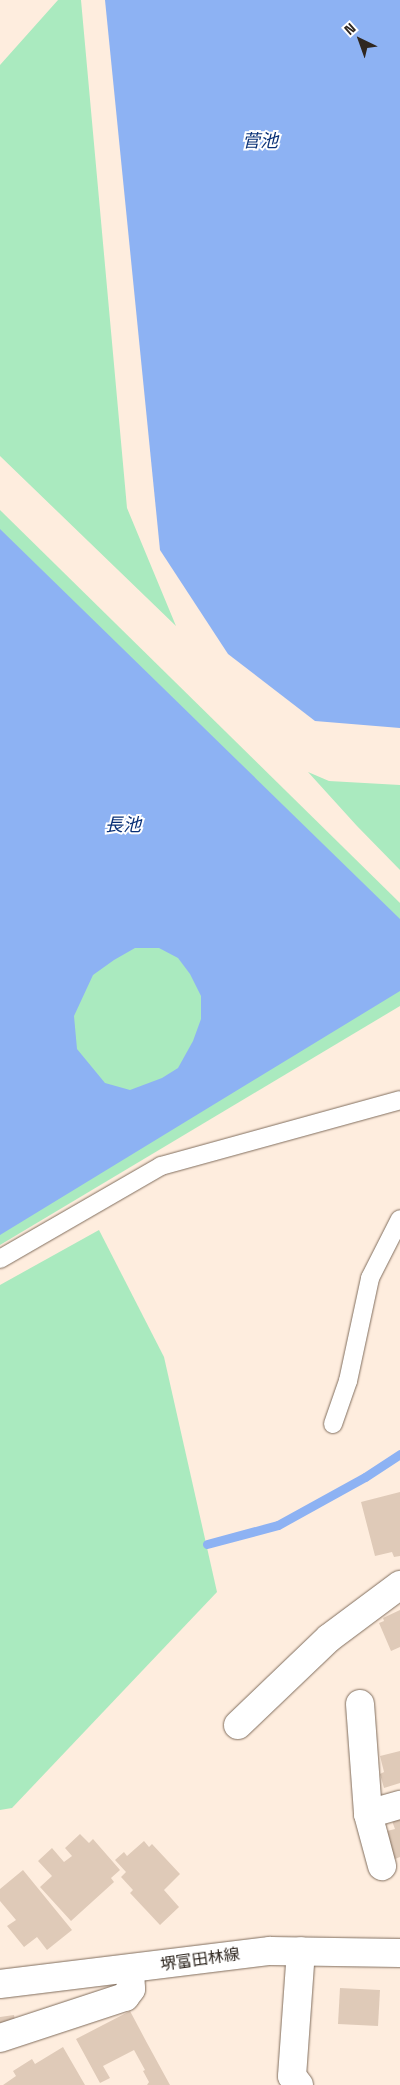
<!DOCTYPE html>
<html>
<head>
<meta charset="utf-8">
<style>
  body { margin:0 }
  #map { position:relative; width:400px; height:2085px; overflow:hidden; background:#feedde; font-family:"Space Grotesk","Noto Sans JP",sans-serif }
  div>[style] { position:absolute }
  .green>* { inset:0; background:#aaeabf }
  .water>* { inset:0; background:#8db2f3 }
  .stream>* { height:9px; margin:-4.5px; padding:0 4.5px; transform-origin:4.5px; border-radius:4.5px; background:#8db2f3 }
  .building>* { inset:0; background:#dfcab8 }
  .roads { filter:drop-shadow(0 0 1px #816e5e) drop-shadow(0 0 1px #816e5e) }
  .service>* { height:18px; margin:-9px; padding:0 9px; transform-origin:9px; border-radius:9px; background:#fff }
  .minor>* { height:28px; margin:-14px; padding:0 14px; transform-origin:14px; border-radius:14px; background:#fff }
  .primary>* { height:28px; margin:-14px; padding:0 14px; transform-origin:14px; border-radius:14px; background:#fff }
  span { translate:-50% -50%; white-space:nowrap; text-align:center; line-height:1.15; -webkit-text-stroke:4px #fff; paint-order:stroke }
  .street-label { font-size:16px; color:#2f2720 }
  .water-label { font-size:18px; color:#093076; font-style:italic }
  .north { position:absolute; left:335px; top:15px; width:50px; height:50px; -webkit-text-stroke:4px #fff; paint-order:stroke; rotate:318deg; font-size:14px; font-weight:700; line-height:20px; text-align:center; color:#2f2720 }
  .north::after { content:''; display:block; margin:auto; width:18px; height:22px; background:#2f2720; clip-path:polygon(50% 0,100% 100%,50% 72%,0 100%) }
</style>
</head>
<body>
<div id="map">
  <div class="green">
    <i style="clip-path:polygon(58px 0,81px 0,127px 508px,176px 626px,0 456px,0 65px)"></i>
    <i style="clip-path:polygon(0 510px,400px 903px,400px 1006px,0 1245px)"></i>
    <i style="clip-path:polygon(308px 772px,329px 781px,400px 785px,400px 870px,357px 826px)"></i>
    <i style="clip-path:polygon(99px 1230px,164px 1357px,217px 1592px,12px 1808px,0 1810px,0 1285px)"></i>
  </div>
  <div class="water">
    <i style="clip-path:polygon(105px 0,400px 0,400px 728px,315px 721px,228px 654px,160px 550px)"></i>
    <i style="clip-path:polygon(evenodd,0 529px,400px 919px,400px 991px,0 1235px,0 529px,135px 948px,159px 948px,178px 958px,190px 974px,201px 996px,201px 1019px,193px 1041px,178px 1068px,162px 1078px,130px 1090px,105px 1083px,77px 1049px,74px 1016px,93px 975px,114px 960px,135px 948px)"></i>
  </div>
  <div class="stream">
    <i style="left:207px;top:1544px;width:73px;rotate:-15deg"></i>
    <i style="left:278px;top:1525px;width:99px;rotate:-28.9deg"></i>
    <i style="left:365px;top:1477px;width:42px;rotate:-33.3deg"></i>
  </div>
  <div class="building">
    <i style="clip-path:polygon(400px 1492px,400px 1556px,394px 1557px,392px 1552px,375px 1556px,361px 1502px)"></i>
    <i style="clip-path:polygon(400px 1610px,400px 1647px,391px 1651px,379px 1623px,384px 1621px,383px 1618px)"></i>
    <i style="clip-path:polygon(400px 1751px,400px 1783px,384px 1788px,380px 1774px,384px 1772px,380px 1756px)"></i>
    <i style="clip-path:polygon(400px 1818px,400px 1857px,390px 1861px,384px 1843px,390px 1841px,387px 1831px,395px 1829px,392px 1821px)"></i>
    <i style="clip-path:polygon(80px 1834px,89px 1843px,93px 1839px,120px 1870px,111px 1878px,114px 1882px,71px 1921px,40px 1887px,52px 1876px,38px 1861px,52px 1848px,64px 1862px,72px 1856px,65px 1848px)"></i>
    <i style="clip-path:polygon(144px 1841px,149px 1847px,152px 1844px,180px 1874px,164px 1890px,179px 1907px,160px 1925px,130px 1893px,133px 1890px,121px 1877px,126px 1872px,115px 1860px,124px 1852px,127px 1856px)"></i>
    <i style="clip-path:polygon(23px 1870px,72px 1930px,47px 1950px,37px 1937px,24px 1947px,7px 1926px,16px 1920px,0 1901px,0 1889px)"></i>
    <i style="clip-path:polygon(340px 1988px,380px 1990px,378px 2026px,338px 2024px)"></i>
    <i style="clip-path:polygon(130px 2011px,147px 2043px,170px 2085px,147px 2085px,149px 2082px,143px 2071px,145px 2070px,134px 2050px,103px 2066px,110px 2078px,100px 2083px,76px 2039px)"></i>
    <i style="clip-path:polygon(14px 2015px,15px 2020px,0 2025px,0 2017px)"></i>
    <i style="clip-path:polygon(63px 2047px,85px 2085px,3px 2085px,16px 2076px,13px 2071px,32px 2059px,35px 2064px)"></i>
  </div>
  <div class="roads">
    <div class="service">
      <i style="left:0;top:1259px;width:186px;rotate:-30deg"></i>
      <i style="left:161px;top:1166px;width:248px;rotate:-15.4deg"></i>
      <i style="left:333px;top:1424px;width:46px;rotate:-70.8deg"></i>
      <i style="left:348px;top:1381px;width:105px;rotate:-77.9deg"></i>
      <i style="left:370px;top:1278px;width:66px;rotate:-63deg"></i>
    </div>
    <div class="minor">
      <i style="left:360px;top:1704px;width:110px;rotate:85.8deg"></i>
      <i style="left:368px;top:1814px;width:54px;rotate:74.9deg"></i>
      <i style="left:238px;top:1725px;width:126px;rotate:-43.7deg"></i>
      <i style="left:329px;top:1638px;width:89px;rotate:-36.7deg"></i>
      <i style="left:368px;top:1814px;width:33px;rotate:-16deg"></i>
      <i style="left:0;top:2038px;width:132px;rotate:-18.2deg"></i>
      <i style="left:125px;top:1997px;width:10px;rotate:-53deg"></i>
      <i style="left:131px;top:1989px;width:19px;rotate:-93deg"></i>
      <i style="left:299px;top:2085px;width:11px;rotate:-128deg"></i>
      <i style="left:292px;top:2076px;width:125px;rotate:-85.9deg"></i>
    </div>
    <div class="primary">
      <i style="left:0;top:1984px;width:272px;rotate:-7deg"></i>
      <i style="left:270px;top:1951px;width:130px;rotate:0.9deg"></i>
    </div>
  </div>
  <div class="street-label">
    <span style="left:200px;top:1960px;rotate:-8deg">堺富田林線</span>
  </div>
  <div class="water-label">
    <span style="left:260px;top:141px">菅池</span>
    <span style="left:123px;top:825px">長池</span>
  </div>
  <div class="north">N</div>
</div>
</body>
</html>
